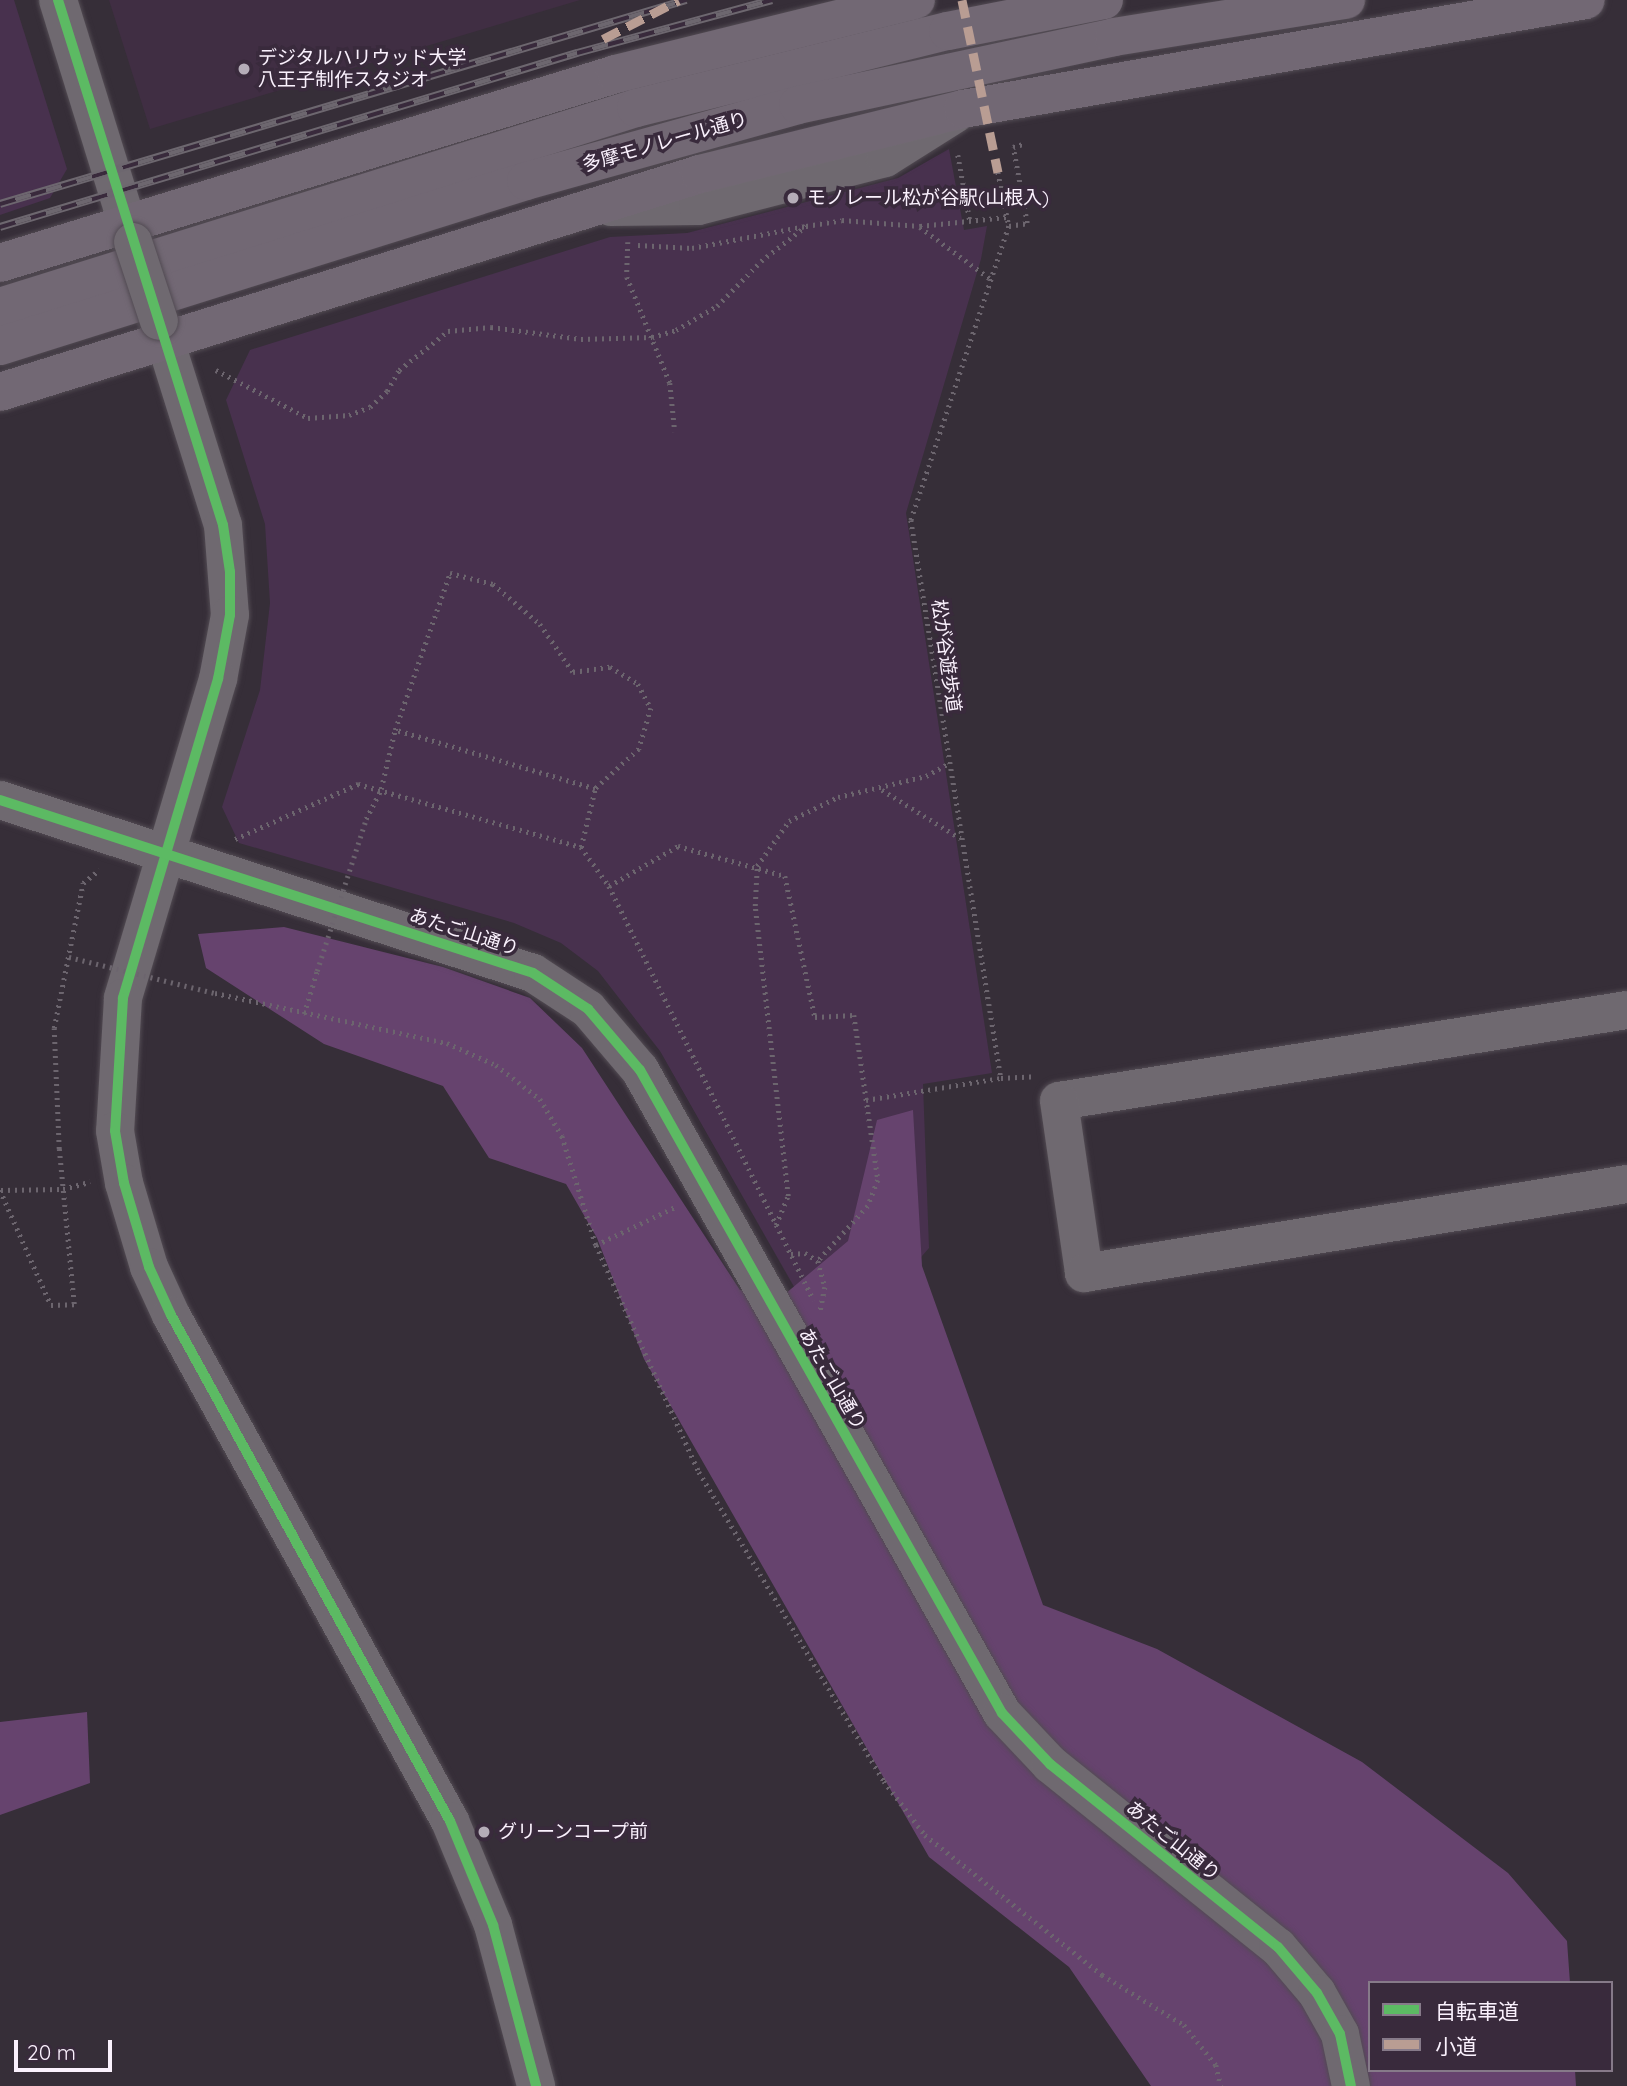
<!DOCTYPE html>
<html>
<head>
<meta charset="utf-8">
<style>
  body { margin:0 }
  #map { position:relative; width:1627px; height:2086px; overflow:hidden; background:#362e38; font-family:Quicksand,"Noto Sans JP",sans-serif }
  div>[style] { position:absolute }
  .built>* { inset:0; background:#402e43 }
  .green>* { inset:0; background:#48314e }
  .forest>* { inset:0; background:#66436e }
  .path>* { height:4.5px; margin-top:-2.25px; transform-origin:0; background:repeating-linear-gradient(90deg,#6c656e 0 2px,transparent 0 7px) }
  .roads { filter:drop-shadow(0 0 2px #524b53) drop-shadow(0 0 2px #524b53) }
  .minor>* { height:38px; margin:-19px; padding:0 19px; transform-origin:19px; border-radius:19px; background:#6f6970 }
  .major>* { height:38px; margin:-19px; padding:0 19px; transform-origin:19px; border-radius:19px; background:#726874 }
  .rail>* { height:8px; margin-top:-4px; transform-origin:0; background:repeating-linear-gradient(90deg,#392a3c 0 16px,#6d676f 0 32px); box-sizing:border-box; border-block:2px solid #6d676f }
  .path-bridge>* { height:4.5px; margin-top:-2.25px; transform-origin:0; background:repeating-linear-gradient(90deg,#6c656e 0 2px,transparent 0 7px) }
  .bridges { filter:drop-shadow(0 0 2px #524b53) drop-shadow(0 0 2px #524b53) }
  .minor-bridge>* { height:38px; margin:-19px; padding:0 19px; transform-origin:19px; border-radius:19px; background:#6f6970 }
  .quiet>* { height:9px; margin-top:-4.5px; transform-origin:0; background:repeating-linear-gradient(90deg,#b99d93 0 18px,transparent 0 27px) }
  .cycleway>* { height:10px; margin:-5px; padding:0 5px; transform-origin:5px; border-radius:5px; background:#5cba63 }
  .dots>* { width:19px; height:19px; translate:-50% -50%; box-sizing:border-box; border:4px solid #392a3c; border-radius:50% }
  span { translate:-50% -50%; white-space:nowrap; text-align:center; line-height:1.15; -webkit-text-stroke:7px #392a3c; paint-order:stroke }
  .poi-label { font-size:19px; color:#faf1fd }
  .left { translate:0 -50%; text-align:left }
  .street-label { font-size:19px; color:#faf1fd }
  .legend { position:absolute; left:1368px; top:1981px; width:245px; height:91px; box-sizing:border-box; background:#392a3c; border:2px solid #867a89; margin:0; padding:9px 12px; list-style:none; font-size:21px; color:#faf1fd }
  .legend li { display:flex; align-items:center; gap:14px; height:35px }
  .legend b { width:35px; border:2px solid #867a89 }
  .scale { position:absolute; left:14px; top:2040px; width:98px; height:32px; box-sizing:border-box; border:4px solid #faf1fd; border-top:0; padding-left:9px; font-size:21px; line-height:24px; white-space:nowrap; color:#faf1fd; -webkit-text-stroke:5px #392a3c; paint-order:stroke }
</style>
</head>
<body>
<div id="map">
  <div class="built">
    <i style="clip-path:polygon(109px 0,580px 0,150px 129px)"></i>
  </div>
  <div class="green">
    <i style="clip-path:polygon(0 0,14px 0,67px 169px,50px 198px,0 215px)"></i>
    <i style="clip-path:polygon(949px 149px,964px 230px,987px 226px,981px 259px,906px 513px,992px 1073px,923px 1084px,929px 1248px,834px 1357px,660px 1051px,598px 971px,561px 943px,514px 923px,239px 843px,222px 807px,260px 690px,270px 603px,265px 524px,226px 400px,250px 350px,610px 237px,687px 233px,898px 178px)"></i>
  </div>
  <div class="forest">
    <i style="clip-path:polygon(284px 927px,443px 967px,530px 998px,582px 1048px,740px 1290px,785px 1294px,848px 1241px,877px 1120px,913px 1110px,922px 1266px,1043px 1605px,1157px 1649px,1362px 1762px,1508px 1873px,1567px 1941px,1570px 1983px,1370px 1983px,1370px 2070px,1575px 2070px,1576px 2086px,1151px 2086px,1069px 1967px,929px 1857px,644px 1359px,597px 1238px,566px 1184px,489px 1158px,443px 1086px,324px 1044px,206px 968px,198px 934px)"></i>
    <i style="clip-path:polygon(87px 1712px,90px 1783px,0 1815px,0 1722px)"></i>
  </div>
  <div class="path">
    <i style="left:958px;top:155px;width:67px;rotate:79.7deg"></i>
    <i style="left:998px;top:172px;width:55px;rotate:78.5deg"></i>
    <i style="left:1009px;top:226px;width:310px;rotate:108.4deg"></i>
    <i style="left:911px;top:520px;width:565px;rotate:80.84deg"></i>
    <i style="left:1001px;top:1078px;width:34px;rotate:-3deg"></i>
    <i style="left:1009px;top:226px;width:18px;rotate:-9deg"></i>
    <i style="left:1027px;top:223px;width:77px;rotate:-100.4deg"></i>
    <i style="left:1013px;top:147px;width:10px;rotate:-17deg"></i>
    <i style="left:920px;top:227px;width:89px;rotate:36.4deg"></i>
    <i style="left:628px;top:242px;width:35px;rotate:92deg"></i>
    <i style="left:627px;top:277px;width:114px;rotate:67.9deg"></i>
    <i style="left:670px;top:383px;width:49px;rotate:84.2deg"></i>
    <i style="left:638px;top:245px;width:54px;rotate:3.2deg"></i>
    <i style="left:692px;top:248px;width:116px;rotate:-10.9deg"></i>
    <i style="left:216px;top:370px;width:104px;rotate:27.6deg"></i>
    <i style="left:308px;top:418px;width:41px;rotate:-4.2deg"></i>
    <i style="left:349px;top:415px;width:22px;rotate:-21deg"></i>
    <i style="left:370px;top:407px;width:23px;rotate:-43deg"></i>
    <i style="left:387px;top:391px;width:24px;rotate:-60deg"></i>
    <i style="left:399px;top:370px;width:63px;rotate:-38.5deg"></i>
    <i style="left:448px;top:331px;width:43px;rotate:-5.3deg"></i>
    <i style="left:491px;top:327px;width:91px;rotate:7.6deg"></i>
    <i style="left:581px;top:339px;width:71px;rotate:-1.6deg"></i>
    <i style="left:652px;top:337px;width:25px;rotate:-16deg"></i>
    <i style="left:676px;top:330px;width:48px;rotate:-30.3deg"></i>
    <i style="left:717px;top:306px;width:63px;rotate:-45.6deg"></i>
    <i style="left:761px;top:261px;width:57px;rotate:-37.9deg"></i>
    <i style="left:806px;top:226px;width:36px;rotate:-9deg"></i>
    <i style="left:842px;top:220px;width:78px;rotate:4.4deg"></i>
    <i style="left:920px;top:226px;width:87px;rotate:-5.9deg"></i>
    <i style="left:882px;top:790px;width:92px;rotate:31.6deg"></i>
    <i style="left:366px;top:819px;width:34px;rotate:-63deg"></i>
    <i style="left:381px;top:789px;width:61px;rotate:-76.7deg"></i>
    <i style="left:395px;top:730px;width:166px;rotate:-70.7deg"></i>
    <i style="left:450px;top:573px;width:44px;rotate:14.3deg"></i>
    <i style="left:493px;top:584px;width:62px;rotate:40.4deg"></i>
    <i style="left:540px;top:624px;width:58px;rotate:55.5deg"></i>
    <i style="left:573px;top:672px;width:37px;rotate:-8deg"></i>
    <i style="left:610px;top:667px;width:33px;rotate:31deg"></i>
    <i style="left:638px;top:684px;width:27px;rotate:62deg"></i>
    <i style="left:651px;top:708px;width:43px;rotate:106.3deg"></i>
    <i style="left:639px;top:749px;width:59px;rotate:137.7deg"></i>
    <i style="left:595px;top:789px;width:209px;rotate:-163.6deg"></i>
    <i style="left:235px;top:839px;width:135px;rotate:-24.1deg"></i>
    <i style="left:358px;top:784px;width:232px;rotate:15.8deg"></i>
    <i style="left:581px;top:847px;width:48px;rotate:54.3deg"></i>
    <i style="left:609px;top:886px;width:462px;rotate:63.7deg"></i>
    <i style="left:581px;top:847px;width:60px;rotate:-76.4deg"></i>
    <i style="left:609px;top:886px;width:80px;rotate:-30.1deg"></i>
    <i style="left:678px;top:846px;width:111px;rotate:15.7deg"></i>
    <i style="left:785px;top:876px;width:144px;rotate:78deg"></i>
    <i style="left:815px;top:1017px;width:39px;rotate:-3deg"></i>
    <i style="left:854px;top:1015px;width:167px;rotate:81.7deg"></i>
    <i style="left:878px;top:1180px;width:28px;rotate:111deg"></i>
    <i style="left:868px;top:1206px;width:74px;rotate:132.3deg"></i>
    <i style="left:215px;top:993px;width:237px;rotate:12.2deg"></i>
    <i style="left:447px;top:1043px;width:54px;rotate:24.2deg"></i>
    <i style="left:496px;top:1065px;width:56px;rotate:37.7deg"></i>
    <i style="left:540px;top:1099px;width:43px;rotate:59.3deg"></i>
    <i style="left:562px;top:1136px;width:114px;rotate:72.7deg"></i>
    <i style="left:596px;top:1245px;width:249px;rotate:65.6deg"></i>
    <i style="left:699px;top:1472px;width:360px;rotate:59.1deg"></i>
    <i style="left:884px;top:1781px;width:68px;rotate:52.8deg"></i>
    <i style="left:925px;top:1835px;width:226px;rotate:38.3deg"></i>
    <i style="left:1102px;top:1975px;width:96px;rotate:31.4deg"></i>
    <i style="left:1184px;top:2025px;width:51px;rotate:51.3deg"></i>
    <i style="left:1216px;top:2065px;width:22px;rotate:77deg"></i>
    <i style="left:304px;top:1014px;width:45px;rotate:-73.2deg"></i>
    <i style="left:866px;top:1100px;width:137px;rotate:-9.3deg"></i>
    <i style="left:0;top:1190px;width:126px;rotate:66.1deg"></i>
    <i style="left:51px;top:1305px;width:23px;rotate:-2deg"></i>
    <i style="left:74px;top:1304px;width:156px;rotate:-95.5deg"></i>
    <i style="left:59px;top:1149px;width:121px;rotate:-92.4deg"></i>
    <i style="left:54px;top:1028px;width:148px;rotate:-78.7deg"></i>
    <i style="left:83px;top:883px;width:21px;rotate:-39deg"></i>
    <i style="left:1px;top:1190px;width:62px;rotate:-0.9deg"></i>
    <i style="left:63px;top:1189px;width:28px;rotate:-15deg"></i>
    <i style="left:776px;top:1225px;width:31px;rotate:-68deg"></i>
    <i style="left:788px;top:1196px;width:292px;rotate:-96.5deg"></i>
    <i style="left:755px;top:906px;width:40px;rotate:-87.1deg"></i>
    <i style="left:757px;top:866px;width:55px;rotate:-54.6deg"></i>
    <i style="left:789px;top:821px;width:55px;rotate:-26.1deg"></i>
    <i style="left:838px;top:797px;width:90px;rotate:-13.4deg"></i>
    <i style="left:926px;top:776px;width:25px;rotate:-29deg"></i>
    <i style="left:596px;top:1245px;width:90px;rotate:-25.7deg"></i>
    <i style="left:791px;top:1254px;width:14px;rotate:-4deg"></i>
    <i style="left:805px;top:1253px;width:15px;rotate:32deg"></i>
    <i style="left:818px;top:1261px;width:27px;rotate:75deg"></i>
    <i style="left:825px;top:1287px;width:26px;rotate:101deg"></i>
  </div>
  <div class="roads">
    <div class="minor">
      <i style="left:58px;top:0;width:253px;rotate:72.8deg"></i>
      <i style="left:611px;top:207px;width:87px;rotate:-0.7deg"></i>
      <i style="left:698px;top:206px;width:193px;rotate:-14.4deg"></i>
      <i style="left:885px;top:158px;width:83px;rotate:-32.2deg"></i>
      <i style="left:159px;top:321px;width:214px;rotate:72.6deg"></i>
      <i style="left:223px;top:525px;width:90px;rotate:85.6deg"></i>
      <i style="left:230px;top:615px;width:65px;rotate:100.6deg"></i>
      <i style="left:218px;top:679px;width:333px;rotate:106.6deg"></i>
      <i style="left:123px;top:998px;width:133px;rotate:93.4deg"></i>
      <i style="left:115px;top:1131px;width:53px;rotate:80.2deg"></i>
      <i style="left:124px;top:1183px;width:88px;rotate:73.4deg"></i>
      <i style="left:149px;top:1267px;width:53px;rotate:65.4deg"></i>
      <i style="left:171px;top:1315px;width:578px;rotate:61.13deg"></i>
      <i style="left:450px;top:1821px;width:113px;rotate:67.5deg"></i>
      <i style="left:493px;top:1925px;width:167px;rotate:75deg"></i>
      <i style="left:0;top:800px;width:560px;rotate:17.98deg"></i>
      <i style="left:533px;top:973px;width:66px;rotate:33.2deg"></i>
      <i style="left:588px;top:1009px;width:80px;rotate:49.6deg"></i>
      <i style="left:640px;top:1070px;width:738px;rotate:60.62deg"></i>
      <i style="left:1002px;top:1713px;width:70px;rotate:46.7deg"></i>
      <i style="left:1050px;top:1764px;width:292px;rotate:38.8deg"></i>
      <i style="left:1278px;top:1947px;width:60px;rotate:49.7deg"></i>
      <i style="left:1317px;top:1993px;width:47px;rotate:60.7deg"></i>
      <i style="left:1340px;top:2034px;width:53px;rotate:78.1deg"></i>
      <i style="left:1627px;top:1010px;width:575px;rotate:170.9deg"></i>
      <i style="left:1059px;top:1101px;width:174px;rotate:81.7deg"></i>
      <i style="left:1084px;top:1273px;width:550px;rotate:-9.31deg"></i>
    </div>
    <div class="major">
      <i style="left:0;top:263px;width:644px;rotate:-17.06deg"></i>
      <i style="left:616px;top:74px;width:309px;rotate:-13.9deg"></i>
      <i style="left:0;top:307px;width:666px;rotate:-17.37deg"></i>
      <i style="left:636px;top:108px;width:321px;rotate:-13.9deg"></i>
      <i style="left:948px;top:31px;width:159px;rotate:-11.2deg"></i>
      <i style="left:0;top:346px;width:551px;rotate:-17.42deg"></i>
      <i style="left:526px;top:181px;width:282px;rotate:-15.6deg"></i>
      <i style="left:798px;top:105px;width:323px;rotate:-12.1deg"></i>
      <i style="left:1114px;top:37px;width:235px;rotate:-9.1deg"></i>
      <i style="left:0;top:392px;width:733px;rotate:-17.3deg"></i>
      <i style="left:700px;top:174px;width:271px;rotate:-13.9deg"></i>
      <i style="left:963px;top:109px;width:632px;rotate:-9.92deg"></i>
    </div>
  </div>
  <div class="rail">
    <i style="left:0;top:204px;width:716px;rotate:-16.56deg"></i>
    <i style="left:0;top:227px;width:603px;rotate:-16.78deg"></i>
    <i style="left:577px;top:53px;width:202px;rotate:-15.2deg"></i>
  </div>
  <div class="path-bridge">
    <i style="left:69px;top:957px;width:150px;rotate:13.9deg"></i>
    <i style="left:317px;top:971px;width:160px;rotate:-72.1deg"></i>
  </div>
  <div class="bridges">
    <div class="minor-bridge">
      <i style="left:133px;top:242px;width:83px;rotate:71.8deg"></i>
    </div>
  </div>
  <div class="quiet">
    <i style="left:962px;top:0;width:176px;rotate:78.2deg"></i>
    <i style="left:603px;top:39px;width:85px;rotate:-27.2deg"></i>
  </div>
  <div class="cycleway">
    <i style="left:58px;top:0;width:550px;rotate:72.55deg"></i>
    <i style="left:223px;top:525px;width:48px;rotate:81.5deg"></i>
    <i style="left:230px;top:572px;width:43px;rotate:90deg"></i>
    <i style="left:230px;top:615px;width:65px;rotate:100.6deg"></i>
    <i style="left:218px;top:679px;width:333px;rotate:106.6deg"></i>
    <i style="left:123px;top:998px;width:133px;rotate:93.4deg"></i>
    <i style="left:115px;top:1131px;width:53px;rotate:80.2deg"></i>
    <i style="left:124px;top:1183px;width:88px;rotate:73.4deg"></i>
    <i style="left:149px;top:1267px;width:53px;rotate:65.4deg"></i>
    <i style="left:171px;top:1315px;width:578px;rotate:61.13deg"></i>
    <i style="left:450px;top:1821px;width:113px;rotate:67.5deg"></i>
    <i style="left:493px;top:1925px;width:167px;rotate:75deg"></i>
    <i style="left:0;top:800px;width:560px;rotate:17.98deg"></i>
    <i style="left:533px;top:973px;width:66px;rotate:33.2deg"></i>
    <i style="left:588px;top:1009px;width:80px;rotate:49.6deg"></i>
    <i style="left:640px;top:1070px;width:738px;rotate:60.62deg"></i>
    <i style="left:1002px;top:1713px;width:70px;rotate:46.7deg"></i>
    <i style="left:1050px;top:1764px;width:292px;rotate:38.8deg"></i>
    <i style="left:1278px;top:1947px;width:60px;rotate:49.7deg"></i>
    <i style="left:1317px;top:1993px;width:47px;rotate:60.7deg"></i>
    <i style="left:1340px;top:2034px;width:53px;rotate:78.1deg"></i>
  </div>
  <div class="dots">
    <i style="left:244px;top:69px;background:#b5adb8"></i>
    <i style="left:793px;top:198px;background:#b5adb8"></i>
    <i style="left:484px;top:1832px;background:#b5adb8"></i>
  </div>
  <div class="poi-label">
    <span class="left" style="left:258px;top:69px">デジタルハリウッド大学<br>八王子制作スタジオ</span>
    <span class="left" style="left:807px;top:198px">モノレール松が谷駅(山根入)</span>
    <span class="left" style="left:498px;top:1832px">グリーンコープ前</span>
  </div>
  <div class="street-label">
    <span style="left:665px;top:142px;rotate:-16deg">多摩モノレール通り</span>
    <span style="left:946px;top:656px;rotate:82deg">松が谷遊歩道</span>
    <span style="left:464px;top:932px;rotate:18deg">あたご山通り</span>
    <span style="left:832px;top:1379px;rotate:60deg">あたご山通り</span>
    <span style="left:1173px;top:1841px;rotate:39deg">あたご山通り</span>
  </div>
  <ul class="legend">
  <li><b style="height:9px;background:#5cba63"></b>自転車道</li>
  <li><b style="height:9px;background:#b99d93"></b>小道</li>
  </ul>
  <div class="scale">20 m</div>
</div>
</body>
</html>
